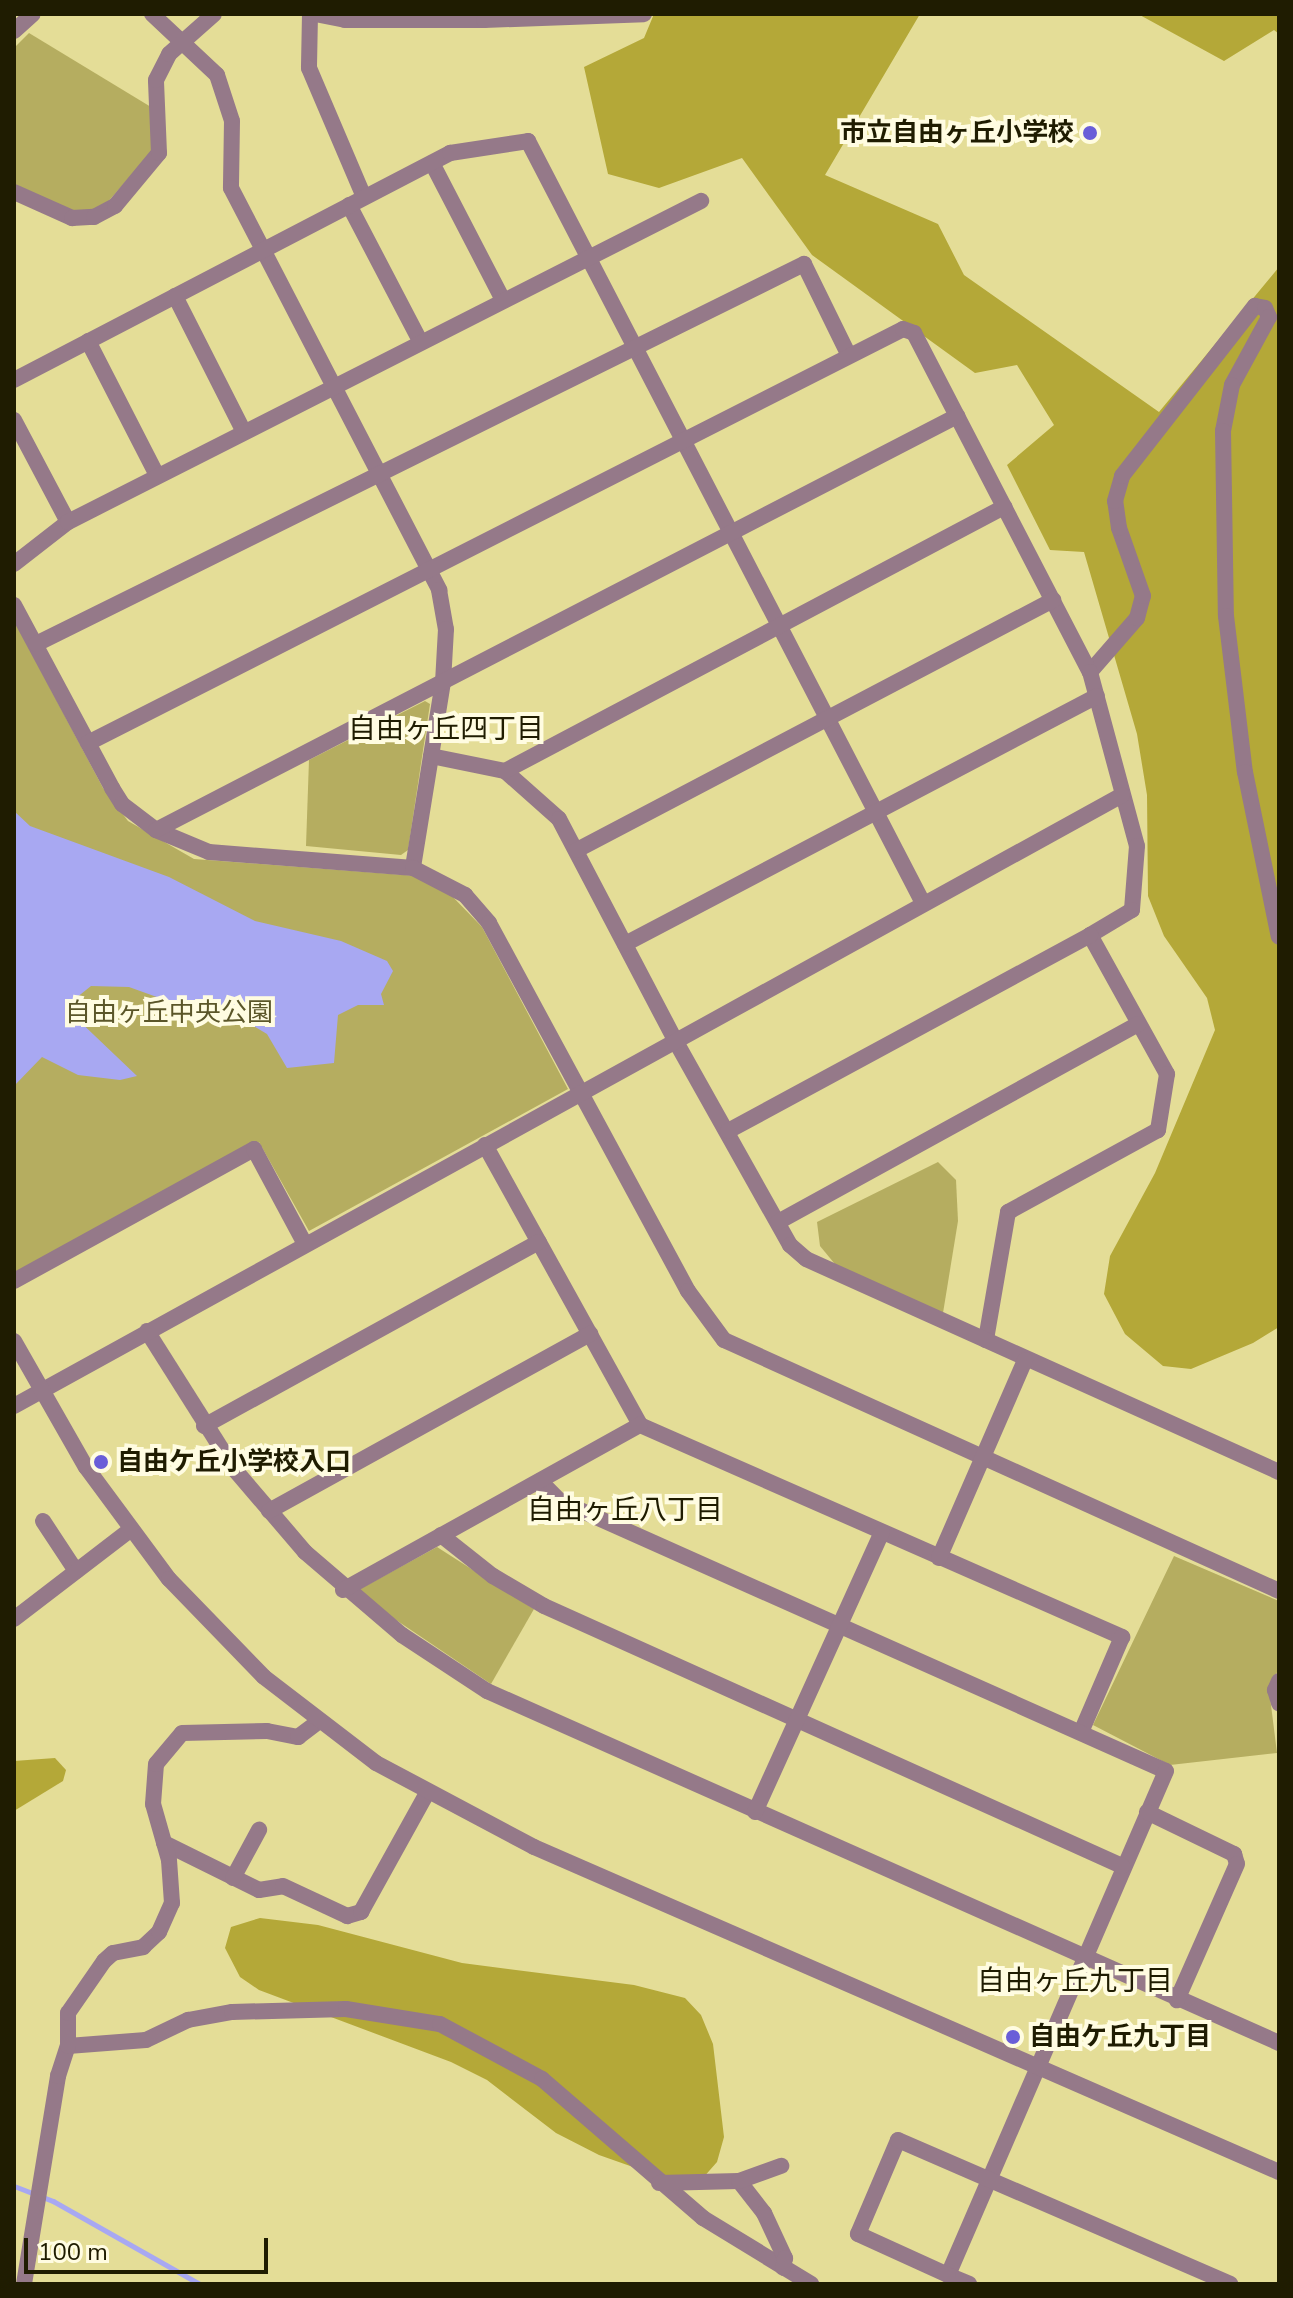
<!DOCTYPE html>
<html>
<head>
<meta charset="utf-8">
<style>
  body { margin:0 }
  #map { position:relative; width:1293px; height:2298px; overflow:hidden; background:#e4dd97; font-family:"Nunito Sans","Noto Sans JP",sans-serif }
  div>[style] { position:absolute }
  .green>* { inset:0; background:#b5ad60 }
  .forest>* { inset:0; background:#b4a838 }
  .water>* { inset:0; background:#a8a8f2 }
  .stream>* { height:5px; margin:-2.5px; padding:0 2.5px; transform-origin:2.5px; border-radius:2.5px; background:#a8a8f2 }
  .minor>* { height:16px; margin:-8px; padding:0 8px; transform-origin:8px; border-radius:8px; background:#957989 }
  .tertiary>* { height:16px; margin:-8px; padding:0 8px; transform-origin:8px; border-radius:8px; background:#957989 }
  .dots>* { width:22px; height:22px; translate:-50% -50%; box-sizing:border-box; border:4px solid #fffce1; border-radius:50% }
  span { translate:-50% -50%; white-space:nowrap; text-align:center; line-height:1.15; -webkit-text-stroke:8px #fffce1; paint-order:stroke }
  .poi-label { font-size:26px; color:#1f1c01; font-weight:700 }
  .right { translate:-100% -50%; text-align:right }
  .left { translate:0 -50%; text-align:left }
  .park-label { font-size:26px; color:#5b5629 }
  .neighbourhood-label { font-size:28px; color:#1f1c01 }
  .frame { position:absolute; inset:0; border:16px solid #1f1c01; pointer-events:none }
  .scale { position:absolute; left:24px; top:2238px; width:244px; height:36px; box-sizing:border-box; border:4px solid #1f1c01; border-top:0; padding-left:10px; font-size:24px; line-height:28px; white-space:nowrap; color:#1f1c01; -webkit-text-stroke:6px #fffce1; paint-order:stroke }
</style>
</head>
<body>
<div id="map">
  <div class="green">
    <i style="clip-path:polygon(29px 33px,151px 107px,155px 148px,106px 204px,91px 212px,69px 212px,14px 185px,14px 48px)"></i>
    <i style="clip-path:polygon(14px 620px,103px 788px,128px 821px,194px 859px,417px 876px,449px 893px,482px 927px,568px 1089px,309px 1231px,259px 1142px,14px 1276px)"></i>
    <i style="clip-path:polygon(425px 701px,430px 704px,408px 850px,401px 855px,306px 846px,309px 760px)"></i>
    <i style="clip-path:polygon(938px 1162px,956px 1180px,958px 1221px,943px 1313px,839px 1269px,820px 1246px,817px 1222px)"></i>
    <i style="clip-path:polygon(437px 1547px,534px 1609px,491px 1684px,359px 1595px,360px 1589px)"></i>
    <i style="clip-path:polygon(1174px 1556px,1279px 1601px,1279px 1668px,1269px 1689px,1277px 1753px,1170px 1765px,1093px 1725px)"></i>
  </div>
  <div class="forest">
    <i style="clip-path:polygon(654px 14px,920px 14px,825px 175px,938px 224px,964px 275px,1159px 412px,1279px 267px,1279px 1327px,1253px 1343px,1191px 1369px,1163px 1366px,1125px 1334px,1104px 1294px,1110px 1256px,1155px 1173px,1215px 1030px,1207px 998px,1164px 936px,1148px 896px,1147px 795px,1137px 734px,1084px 552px,1050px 550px,1007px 465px,1054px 425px,1017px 365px,975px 373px,812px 255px,742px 158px,659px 188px,608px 174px,584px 67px,644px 38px)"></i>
    <i style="clip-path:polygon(1138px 14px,1279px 14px,1279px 34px,1274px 30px,1224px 61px)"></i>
    <i style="clip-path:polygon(55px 1758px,66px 1770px,63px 1781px,14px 1811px,14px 1761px)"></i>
    <i style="clip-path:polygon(260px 1918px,318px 1925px,462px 1963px,634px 1985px,685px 1998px,701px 2015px,713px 2044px,724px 2137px,717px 2162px,702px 2179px,684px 2185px,599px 2155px,556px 2133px,487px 2080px,451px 2062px,259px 1990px,240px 1977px,225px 1948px,231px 1927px)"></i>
  </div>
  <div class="water">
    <i style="clip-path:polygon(14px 811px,30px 826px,169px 877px,255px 921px,341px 941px,387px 961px,393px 971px,381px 994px,384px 1005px,358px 1005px,338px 1015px,334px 1063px,287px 1068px,267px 1034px,252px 1025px,218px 1019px,129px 987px,91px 986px,76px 998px,73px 1015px,137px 1076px,120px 1080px,78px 1075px,42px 1057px,14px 1086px)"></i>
  </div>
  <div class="stream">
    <i style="left:14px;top:2186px;width:42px;rotate:21deg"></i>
    <i style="left:53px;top:2201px;width:169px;rotate:29.5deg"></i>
  </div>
  <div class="minor">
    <i style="left:152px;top:14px;width:89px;rotate:43.2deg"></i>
    <i style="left:217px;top:75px;width:48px;rotate:71.9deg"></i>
    <i style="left:232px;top:121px;width:67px;rotate:90.9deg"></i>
    <i style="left:231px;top:188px;width:453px;rotate:62.6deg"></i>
    <i style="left:439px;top:590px;width:40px;rotate:80deg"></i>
    <i style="left:446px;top:629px;width:53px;rotate:93.2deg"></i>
    <i style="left:443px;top:682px;width:188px;rotate:99.2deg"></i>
    <i style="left:310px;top:14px;width:54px;rotate:91.1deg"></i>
    <i style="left:309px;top:68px;width:140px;rotate:66.9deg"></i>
    <i style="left:315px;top:14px;width:31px;rotate:11deg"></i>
    <i style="left:345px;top:20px;width:139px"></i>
    <i style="left:484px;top:20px;width:160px;rotate:-2.1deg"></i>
    <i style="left:14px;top:31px;width:25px;rotate:-42deg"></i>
    <i style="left:432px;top:163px;width:154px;rotate:62.6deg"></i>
    <i style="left:14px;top:192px;width:64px;rotate:24.1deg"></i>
    <i style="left:72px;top:218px;width:22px;rotate:-3deg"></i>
    <i style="left:94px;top:217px;width:24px;rotate:-28deg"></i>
    <i style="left:115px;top:206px;width:69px;rotate:-50.3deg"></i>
    <i style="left:159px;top:153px;width:73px;rotate:-92.4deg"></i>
    <i style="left:156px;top:80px;width:29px;rotate:-63deg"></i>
    <i style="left:169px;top:54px;width:60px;rotate:-41.6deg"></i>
    <i style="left:349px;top:205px;width:153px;rotate:62.4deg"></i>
    <i style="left:175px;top:296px;width:150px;rotate:63.1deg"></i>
    <i style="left:88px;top:341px;width:151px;rotate:62.8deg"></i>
    <i style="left:14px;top:380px;width:492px;rotate:-27.5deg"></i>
    <i style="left:450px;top:153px;width:79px;rotate:-8.7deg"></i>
    <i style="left:528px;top:141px;width:858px;rotate:62.6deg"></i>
    <i style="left:14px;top:420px;width:115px;rotate:62.1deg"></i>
    <i style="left:14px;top:564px;width:68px;rotate:-37.9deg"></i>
    <i style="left:68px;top:522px;width:710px;rotate:-26.89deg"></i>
    <i style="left:14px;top:605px;width:208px;rotate:61.8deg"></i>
    <i style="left:112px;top:788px;width:19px;rotate:58deg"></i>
    <i style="left:122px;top:804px;width:43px;rotate:37.4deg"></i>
    <i style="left:156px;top:830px;width:57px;rotate:22.5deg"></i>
    <i style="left:209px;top:852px;width:205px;rotate:4.5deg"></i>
    <i style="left:413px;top:868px;width:59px;rotate:27.4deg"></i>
    <i style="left:465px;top:895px;width:37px;rotate:49deg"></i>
    <i style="left:489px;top:923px;width:418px;rotate:61.6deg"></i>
    <i style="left:688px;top:1291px;width:61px;rotate:53.7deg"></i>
    <i style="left:724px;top:1340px;width:609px;rotate:24.33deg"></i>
    <i style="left:36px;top:644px;width:857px;rotate:-26.33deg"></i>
    <i style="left:804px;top:264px;width:102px;rotate:63.9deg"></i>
    <i style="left:1090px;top:672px;width:72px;rotate:-49deg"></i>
    <i style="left:1137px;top:618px;width:23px;rotate:-75deg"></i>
    <i style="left:1143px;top:596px;width:72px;rotate:-109.4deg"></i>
    <i style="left:1119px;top:528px;width:27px;rotate:-98deg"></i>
    <i style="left:1115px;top:501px;width:26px;rotate:-74deg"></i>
    <i style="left:1122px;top:476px;width:216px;rotate:-52deg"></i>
    <i style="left:1255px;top:306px;width:10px;rotate:11deg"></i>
    <i style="left:1265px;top:308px;width:10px;rotate:66deg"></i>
    <i style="left:1269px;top:317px;width:77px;rotate:118.6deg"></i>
    <i style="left:1232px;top:385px;width:47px;rotate:101.1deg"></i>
    <i style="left:1223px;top:431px;width:185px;rotate:89.1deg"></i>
    <i style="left:1226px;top:616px;width:157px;rotate:83.1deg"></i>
    <i style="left:1245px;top:772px;width:168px;rotate:78.4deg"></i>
    <i style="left:88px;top:743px;width:914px;rotate:-26.93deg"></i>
    <i style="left:903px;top:329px;width:12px;rotate:20deg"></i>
    <i style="left:914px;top:333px;width:382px;rotate:62.6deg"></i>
    <i style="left:1090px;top:672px;width:180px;rotate:74.9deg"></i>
    <i style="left:1137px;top:846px;width:64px;rotate:94.5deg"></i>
    <i style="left:1132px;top:910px;width:49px;rotate:149.2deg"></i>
    <i style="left:1090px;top:935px;width:159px;rotate:61deg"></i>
    <i style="left:1167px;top:1074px;width:57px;rotate:99.1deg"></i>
    <i style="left:1158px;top:1130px;width:171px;rotate:151.3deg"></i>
    <i style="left:1008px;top:1212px;width:130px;rotate:99.8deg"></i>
    <i style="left:431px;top:756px;width:76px;rotate:11.5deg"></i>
    <i style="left:505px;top:771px;width:72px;rotate:41.6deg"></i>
    <i style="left:559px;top:819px;width:252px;rotate:62.3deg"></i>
    <i style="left:676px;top:1042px;width:233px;rotate:60.7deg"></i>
    <i style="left:790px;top:1245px;width:21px;rotate:41deg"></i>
    <i style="left:806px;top:1259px;width:519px;rotate:24.24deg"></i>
    <i style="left:505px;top:771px;width:565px;rotate:-27.88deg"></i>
    <i style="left:156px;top:830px;width:902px;rotate:-27.33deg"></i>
    <i style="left:577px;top:850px;width:538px;rotate:-27.71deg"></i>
    <i style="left:625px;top:944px;width:533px;rotate:-27.72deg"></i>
    <i style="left:728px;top:1131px;width:412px;rotate:-28.4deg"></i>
    <i style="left:485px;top:1145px;width:320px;rotate:61deg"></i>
    <i style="left:640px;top:1425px;width:527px;rotate:23.74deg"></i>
    <i style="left:1122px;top:1637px;width:103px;rotate:113.3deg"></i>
    <i style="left:778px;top:1222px;width:411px;rotate:-28.8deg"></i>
    <i style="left:14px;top:1281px;width:274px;rotate:-28.8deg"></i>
    <i style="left:254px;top:1149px;width:108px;rotate:61.8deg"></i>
    <i style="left:147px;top:1331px;width:165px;rotate:57.7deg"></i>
    <i style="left:235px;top:1470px;width:108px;rotate:49.5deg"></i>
    <i style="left:305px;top:1552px;width:128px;rotate:40.6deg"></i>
    <i style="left:402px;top:1635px;width:102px;rotate:33.4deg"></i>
    <i style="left:487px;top:1691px;width:867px;rotate:23.96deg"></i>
    <i style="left:14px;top:1406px;width:1265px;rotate:-28.87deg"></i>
    <i style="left:204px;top:1426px;width:382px;rotate:-28.8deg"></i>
    <i style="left:540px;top:1481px;width:28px;rotate:45deg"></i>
    <i style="left:560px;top:1501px;width:663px;rotate:24.02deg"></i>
    <i style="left:1166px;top:1771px;width:549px;rotate:113.39deg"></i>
    <i style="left:948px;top:2275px;width:23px;rotate:23deg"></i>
    <i style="left:269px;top:1511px;width:367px;rotate:-28.9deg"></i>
    <i style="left:43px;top:1521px;width:60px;rotate:56.6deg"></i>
    <i style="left:441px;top:1535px;width:66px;rotate:38.3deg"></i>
    <i style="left:493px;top:1576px;width:59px;rotate:30.5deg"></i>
    <i style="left:544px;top:1606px;width:634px;rotate:24.22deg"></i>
    <i style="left:939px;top:1558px;width:216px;rotate:-66.5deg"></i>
    <i style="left:343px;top:1590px;width:340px;rotate:-29.1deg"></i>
    <i style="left:14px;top:1619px;width:146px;rotate:-37.5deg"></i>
    <i style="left:1279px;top:1681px;width:10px;rotate:114deg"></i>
    <i style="left:1275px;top:1690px;width:14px;rotate:73deg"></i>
    <i style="left:755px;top:1812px;width:307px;rotate:-65.6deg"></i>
    <i style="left:1147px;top:1812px;width:97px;rotate:25.8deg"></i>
    <i style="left:1234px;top:1854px;width:10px;rotate:73deg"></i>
    <i style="left:1237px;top:1864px;width:149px;rotate:113.8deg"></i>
    <i style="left:164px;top:1843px;width:106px;rotate:26.3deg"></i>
    <i style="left:259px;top:1890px;width:24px;rotate:-9deg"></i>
    <i style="left:283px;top:1886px;width:71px;rotate:25.1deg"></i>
    <i style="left:347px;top:1916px;width:15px;rotate:-16deg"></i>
    <i style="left:361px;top:1912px;width:136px;rotate:-61deg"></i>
    <i style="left:233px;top:1878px;width:55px;rotate:-61.6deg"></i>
    <i style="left:68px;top:2046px;width:78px;rotate:-4.4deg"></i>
    <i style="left:146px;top:2040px;width:47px;rotate:-25.5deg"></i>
    <i style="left:188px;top:2020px;width:45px;rotate:-10.3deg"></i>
    <i style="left:232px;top:2012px;width:114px;rotate:-1.5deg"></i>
    <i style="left:346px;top:2009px;width:95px;rotate:9.1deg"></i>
    <i style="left:440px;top:2024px;width:116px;rotate:28.3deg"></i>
    <i style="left:542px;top:2079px;width:213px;rotate:40.8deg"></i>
    <i style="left:703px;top:2218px;width:127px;rotate:31.4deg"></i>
    <i style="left:739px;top:2181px;width:41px;rotate:52deg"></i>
    <i style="left:764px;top:2213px;width:50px;rotate:65deg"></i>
    <i style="left:785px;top:2258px;width:10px;rotate:101deg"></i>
    <i style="left:659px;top:2183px;width:80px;rotate:-1.4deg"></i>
    <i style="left:739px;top:2181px;width:45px;rotate:-19.7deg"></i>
    <i style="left:948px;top:2275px;width:99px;rotate:-155.5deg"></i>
    <i style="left:858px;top:2234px;width:102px;rotate:-66.9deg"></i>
    <i style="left:898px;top:2140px;width:362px;rotate:23.4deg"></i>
    <i style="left:24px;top:2284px;width:211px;rotate:-80.7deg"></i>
    <i style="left:58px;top:2076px;width:32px;rotate:-72deg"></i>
    <i style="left:68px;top:2046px;width:33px;rotate:-90deg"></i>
    <i style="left:68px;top:2013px;width:63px;rotate:-55.3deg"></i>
    <i style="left:104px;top:1961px;width:12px;rotate:-42deg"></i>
    <i style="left:113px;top:1953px;width:31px;rotate:-11deg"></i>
    <i style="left:143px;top:1947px;width:22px;rotate:-43deg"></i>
    <i style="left:159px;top:1932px;width:32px;rotate:-66deg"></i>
    <i style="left:172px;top:1903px;width:43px;rotate:-94deg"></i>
    <i style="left:169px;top:1860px;width:58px;rotate:-105.9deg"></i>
    <i style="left:153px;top:1804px;width:40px;rotate:-85.7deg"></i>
    <i style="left:156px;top:1764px;width:40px;rotate:-50deg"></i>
    <i style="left:182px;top:1733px;width:85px;rotate:-1.3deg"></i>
    <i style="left:267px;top:1731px;width:32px;rotate:11deg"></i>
    <i style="left:298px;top:1737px;width:26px;rotate:-37deg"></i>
  </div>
  <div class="tertiary">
    <i style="left:14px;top:1341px;width:145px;rotate:60.3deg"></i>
    <i style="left:86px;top:1467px;width:139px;rotate:53.5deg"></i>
    <i style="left:169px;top:1579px;width:136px;rotate:45.9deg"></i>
    <i style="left:264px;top:1677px;width:141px;rotate:37.5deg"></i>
    <i style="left:376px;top:1763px;width:179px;rotate:28deg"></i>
    <i style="left:534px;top:1847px;width:813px;rotate:23.57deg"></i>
  </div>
  <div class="dots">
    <i style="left:1090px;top:133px;background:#6a5ed8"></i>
    <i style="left:101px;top:1462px;background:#6a5ed8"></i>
    <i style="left:1013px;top:2037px;background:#6a5ed8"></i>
  </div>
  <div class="poi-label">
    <span class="right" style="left:1074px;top:133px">市立自由ヶ丘小学校</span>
    <span class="left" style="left:117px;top:1462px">自由ケ丘小学校入口</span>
    <span class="left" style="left:1029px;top:2037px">自由ケ丘九丁目</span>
  </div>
  <div class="park-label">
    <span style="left:169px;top:1013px">自由ヶ丘中央公園</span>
  </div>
  <div class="neighbourhood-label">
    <span style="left:446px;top:729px">自由ヶ丘四丁目</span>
    <span style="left:625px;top:1510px">自由ヶ丘八丁目</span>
    <span style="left:1075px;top:1981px">自由ヶ丘九丁目</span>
  </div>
  <div class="frame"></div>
  <div class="scale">100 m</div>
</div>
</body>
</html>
